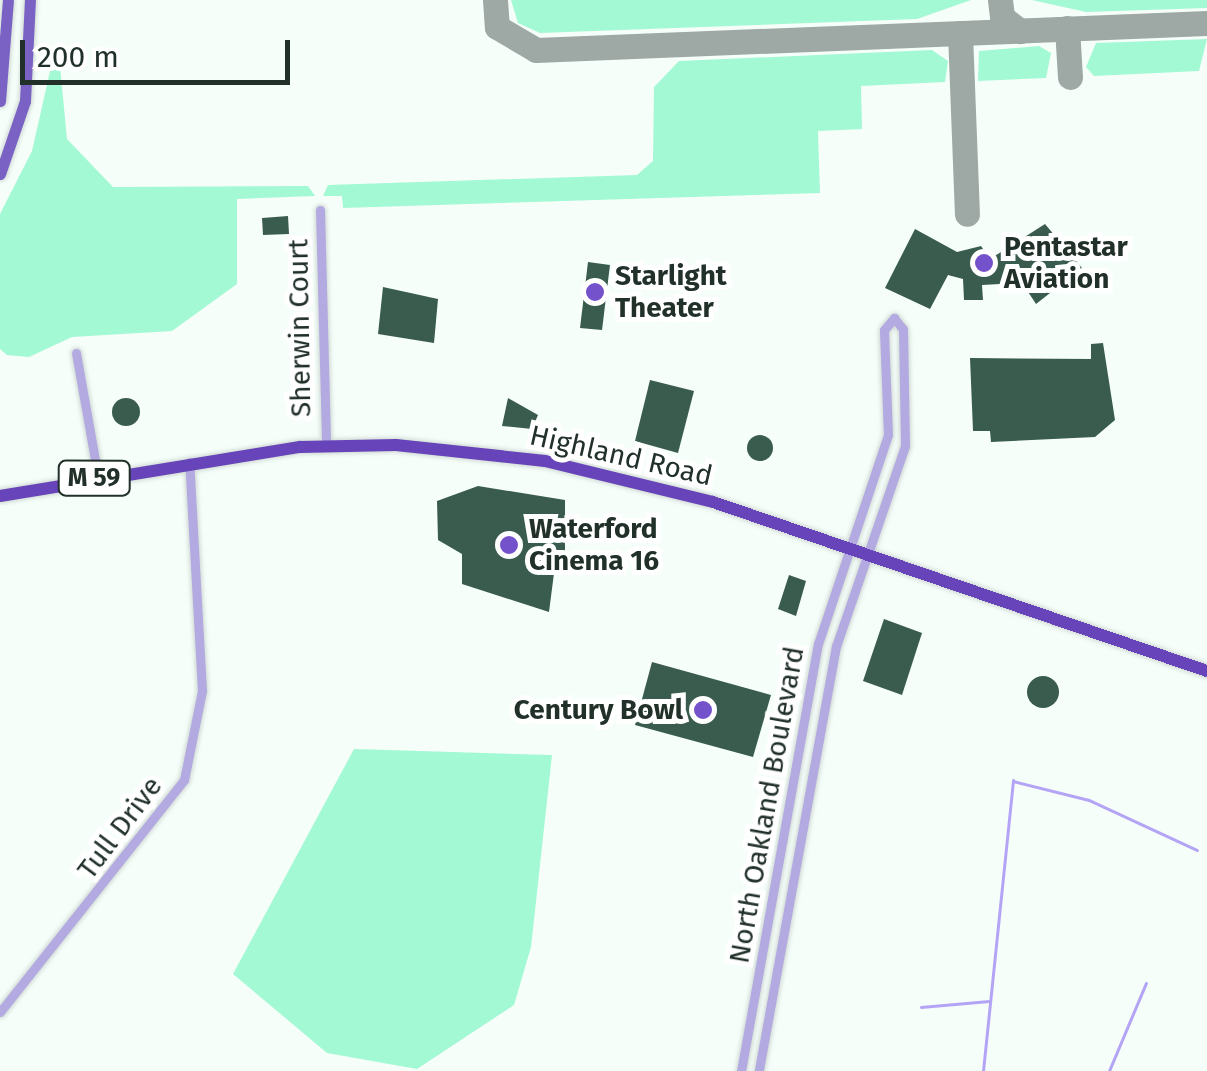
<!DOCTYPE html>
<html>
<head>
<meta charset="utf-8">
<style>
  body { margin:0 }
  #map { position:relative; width:1207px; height:1071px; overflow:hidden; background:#f6fefa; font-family:"Fira Sans",sans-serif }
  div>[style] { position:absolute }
  .green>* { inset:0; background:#a3f9d4 }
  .stream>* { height:2.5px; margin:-1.25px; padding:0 1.25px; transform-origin:1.25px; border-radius:1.25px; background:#b4a4f5 }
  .taxiway>* { height:25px; margin:-12.5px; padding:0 12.5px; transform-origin:12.5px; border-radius:12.5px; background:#9ea8a4 }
  .building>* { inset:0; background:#3a5c4e }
  .round { border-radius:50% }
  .roads { filter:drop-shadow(0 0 2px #d0d9d4) drop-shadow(0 0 2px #d0d9d4) }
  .minor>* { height:9px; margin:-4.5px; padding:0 4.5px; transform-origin:4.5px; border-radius:4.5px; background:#b3aae1 }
  .major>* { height:11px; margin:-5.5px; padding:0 5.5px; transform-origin:5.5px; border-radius:5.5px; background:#7a62c5 }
  .highway>* { height:12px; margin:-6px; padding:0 6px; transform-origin:6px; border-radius:6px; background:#6744b9 }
  .dots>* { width:28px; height:28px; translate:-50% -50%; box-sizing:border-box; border:5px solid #fff; border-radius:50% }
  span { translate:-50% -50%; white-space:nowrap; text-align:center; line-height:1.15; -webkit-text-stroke:10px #fff; paint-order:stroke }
  .shield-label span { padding:2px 8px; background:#fff; border:2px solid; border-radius:8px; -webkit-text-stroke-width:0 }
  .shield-label { font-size:25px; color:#213029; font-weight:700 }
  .poi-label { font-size:28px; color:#213029; font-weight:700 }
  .left { translate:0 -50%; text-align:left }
  .right { translate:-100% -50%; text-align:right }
  .street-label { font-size:28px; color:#213029 }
  .scale { position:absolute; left:20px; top:40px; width:270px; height:45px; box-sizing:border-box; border:5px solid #213029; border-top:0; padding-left:12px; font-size:30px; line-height:35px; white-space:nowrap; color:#213029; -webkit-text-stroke:8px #fff; paint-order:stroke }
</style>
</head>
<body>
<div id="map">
  <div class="green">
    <i style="clip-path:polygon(511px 0,971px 0,917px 19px,540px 33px,518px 23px)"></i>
    <i style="clip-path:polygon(1032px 0,1207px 0,1207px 8px,1086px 12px)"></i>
    <i style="clip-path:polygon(1207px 39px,1199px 71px,1094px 76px,1086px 67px,1096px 43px)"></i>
    <i style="clip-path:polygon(1039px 46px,1051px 53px,1046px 78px,978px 81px,979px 51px)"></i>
    <i style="clip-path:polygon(932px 50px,948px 61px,945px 82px,861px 86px,862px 129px,818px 131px,820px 193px,343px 208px,342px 196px,323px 196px,328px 185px,637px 175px,653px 161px,654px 87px,679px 61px)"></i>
    <i style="clip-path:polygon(60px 66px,67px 139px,113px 187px,308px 186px,315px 196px,237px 199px,237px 284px,172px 331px,72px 337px,29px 357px,7px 355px,0 349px,0 214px,32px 151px,51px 67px)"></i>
    <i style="clip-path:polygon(354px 749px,552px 755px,531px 947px,514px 1005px,417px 1069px,327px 1053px,233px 974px)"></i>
  </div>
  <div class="stream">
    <i style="left:921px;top:1007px;width:68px;rotate:-5deg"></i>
    <i style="left:983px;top:1071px;width:292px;rotate:-84.1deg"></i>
    <i style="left:1013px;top:781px;width:78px;rotate:14deg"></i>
    <i style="left:1089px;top:800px;width:119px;rotate:24.8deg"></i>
    <i style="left:1109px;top:1071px;width:95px;rotate:-67.2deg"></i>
  </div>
  <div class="taxiway">
    <i style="left:495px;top:0;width:27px;rotate:86deg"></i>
    <i style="left:497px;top:27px;width:45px;rotate:30.5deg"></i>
    <i style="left:536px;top:50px;width:672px;rotate:-2.3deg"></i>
    <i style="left:1000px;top:0;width:17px;rotate:83deg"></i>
    <i style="left:1002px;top:17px;width:23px;rotate:38deg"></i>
    <i style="left:1067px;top:28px;width:49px;rotate:86.5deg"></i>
    <i style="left:960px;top:33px;width:181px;rotate:87.8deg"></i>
  </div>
  <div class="building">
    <i style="clip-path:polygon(288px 216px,289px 234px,263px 235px,262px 218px)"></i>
    <i style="clip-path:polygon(1045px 224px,1082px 268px,1036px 304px,1013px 269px,1000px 284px,982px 285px,983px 300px,964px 300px,963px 279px,948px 275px,930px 309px,885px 288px,915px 229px,957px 252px,981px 246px,990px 259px)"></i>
    <i style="clip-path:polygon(588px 262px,610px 265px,602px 330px,580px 328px)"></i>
    <i style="clip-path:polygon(383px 287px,438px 299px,434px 343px,378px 334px)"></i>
    <i style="clip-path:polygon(1103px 343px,1115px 420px,1095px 437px,991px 442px,990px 431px,973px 431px,970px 358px,1091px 359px,1091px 344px)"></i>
    <i style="clip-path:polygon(650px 380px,694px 391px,678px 453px,635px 441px)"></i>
    <i style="clip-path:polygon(508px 398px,538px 415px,532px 429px,502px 426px)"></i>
    <i class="round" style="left:112px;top:398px;width:28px;height:28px"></i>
    <i class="round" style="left:747px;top:435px;width:26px;height:26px"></i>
    <i style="clip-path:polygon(478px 486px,565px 500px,565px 551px,557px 550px,549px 612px,462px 584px,462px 554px,438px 540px,437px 501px)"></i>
    <i style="clip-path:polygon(789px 575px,806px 581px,796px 616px,778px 609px)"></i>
    <i style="clip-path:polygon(884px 619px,922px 633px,902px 695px,863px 681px)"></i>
    <i style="clip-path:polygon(652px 662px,771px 695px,753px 757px,635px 725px)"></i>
    <i class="round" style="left:1027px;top:676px;width:32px;height:32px"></i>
  </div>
  <div class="roads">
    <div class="minor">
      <i style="left:320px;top:210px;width:235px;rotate:88.5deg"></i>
      <i style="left:76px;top:353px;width:126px;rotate:79.9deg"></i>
      <i style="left:0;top:1012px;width:296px;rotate:-51.6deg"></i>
      <i style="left:184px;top:780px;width:91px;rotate:-78.6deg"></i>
      <i style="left:202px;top:691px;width:229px;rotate:-93.2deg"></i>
      <i style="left:741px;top:1071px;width:434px;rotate:-79.8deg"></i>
      <i style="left:818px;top:644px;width:220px;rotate:-71.5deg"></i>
      <i style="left:888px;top:435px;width:105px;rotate:-92.2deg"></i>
      <i style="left:884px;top:330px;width:16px;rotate:-50deg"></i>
      <i style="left:894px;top:318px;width:14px;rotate:51deg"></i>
      <i style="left:903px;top:329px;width:117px;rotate:89deg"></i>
      <i style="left:905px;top:446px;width:212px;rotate:109deg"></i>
      <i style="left:836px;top:646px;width:432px;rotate:100.3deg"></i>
    </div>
    <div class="major">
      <i style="left:0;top:101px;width:101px;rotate:-85.5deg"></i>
      <i style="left:0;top:174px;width:77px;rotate:-71.1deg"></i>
      <i style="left:25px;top:101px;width:101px;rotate:-87.2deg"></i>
    </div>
    <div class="highway">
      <i style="left:0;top:496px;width:304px;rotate:-9.3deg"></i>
      <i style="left:300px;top:447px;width:96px;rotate:-1.2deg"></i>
      <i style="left:396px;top:445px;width:150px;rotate:6.1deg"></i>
      <i style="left:545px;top:461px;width:173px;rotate:13.7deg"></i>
      <i style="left:713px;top:502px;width:522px;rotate:18.89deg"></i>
    </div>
  </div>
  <div class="dots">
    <i style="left:984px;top:263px;background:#7452cb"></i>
    <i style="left:595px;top:292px;background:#7452cb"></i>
    <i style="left:509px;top:545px;background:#7452cb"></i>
    <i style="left:703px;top:710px;background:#7452cb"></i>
  </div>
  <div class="shield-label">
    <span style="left:94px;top:478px">M 59</span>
  </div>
  <div class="poi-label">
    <span class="left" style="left:1004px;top:263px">Pentastar<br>Aviation</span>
    <span class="left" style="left:615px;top:292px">Starlight<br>Theater</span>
    <span class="left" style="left:529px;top:545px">Waterford<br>Cinema 16</span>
    <span class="right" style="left:683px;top:710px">Century Bowl</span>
  </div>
  <div class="street-label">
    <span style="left:300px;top:328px;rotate:-91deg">Sherwin Court</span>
    <span style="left:621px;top:456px;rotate:13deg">Highland Road</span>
    <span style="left:767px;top:805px;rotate:-80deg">North Oakland Boulevard</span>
    <span style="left:120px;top:828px;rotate:-53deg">Tull Drive</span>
  </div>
  <div class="scale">200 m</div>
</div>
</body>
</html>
